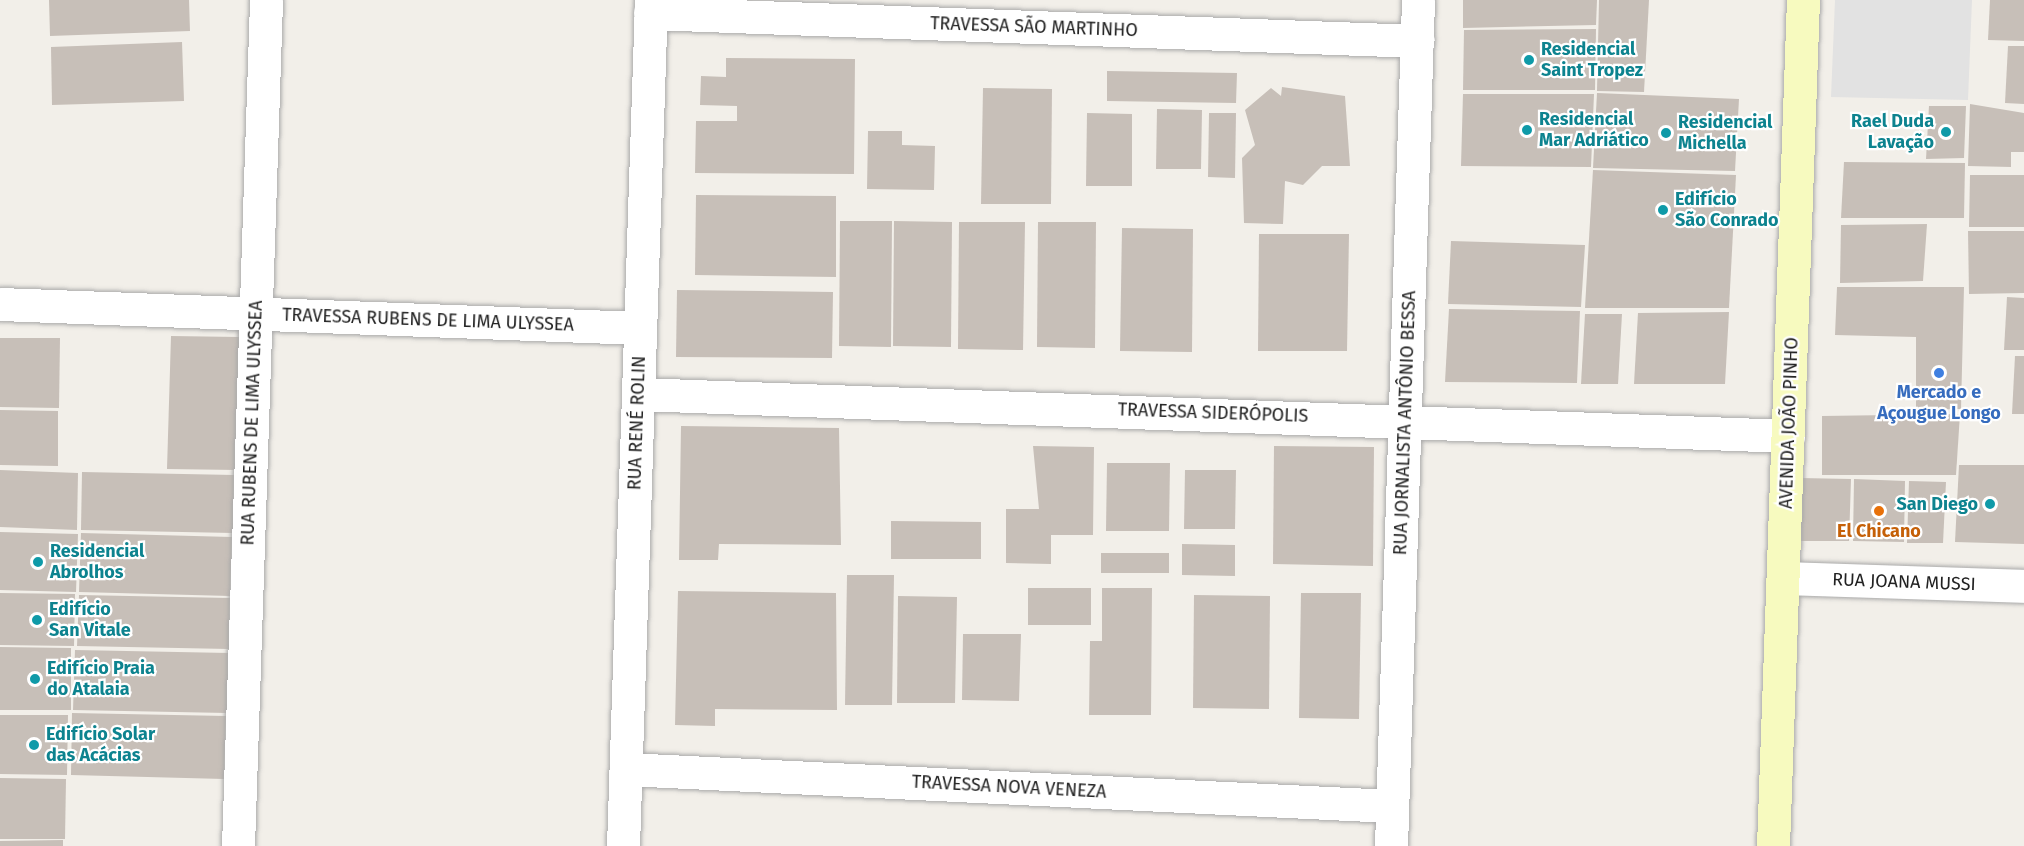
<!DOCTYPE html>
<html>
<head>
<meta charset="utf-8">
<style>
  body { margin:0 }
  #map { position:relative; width:2024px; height:846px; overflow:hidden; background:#f2efe9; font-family:"Fira Sans",sans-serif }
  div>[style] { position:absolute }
  .parking>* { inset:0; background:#e2e2e2 }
  .building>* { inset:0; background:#c7bfb8 }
  .roads { filter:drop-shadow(0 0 2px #a9a9a9) drop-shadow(0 0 2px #a9a9a9) }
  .minor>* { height:33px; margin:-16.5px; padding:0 16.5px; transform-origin:16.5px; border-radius:16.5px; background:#fff }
  .secondary>* { height:33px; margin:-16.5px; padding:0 16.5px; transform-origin:16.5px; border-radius:16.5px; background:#f7fabf }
  .dots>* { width:16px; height:16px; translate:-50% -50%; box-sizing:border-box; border:3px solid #fff; border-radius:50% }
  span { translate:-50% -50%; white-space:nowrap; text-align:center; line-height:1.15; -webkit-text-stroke:4.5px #fff; paint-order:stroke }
  .street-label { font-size:18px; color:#222 }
  .culture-label { font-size:18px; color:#0d838f; font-weight:700 }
  .left { translate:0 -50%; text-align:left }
  .right { translate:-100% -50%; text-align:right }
  .shop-label { font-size:18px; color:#366cbe; font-weight:700 }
  .food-label { font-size:18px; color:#c56008; font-weight:700 }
</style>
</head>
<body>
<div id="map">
  <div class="parking">
    <i style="clip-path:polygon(1835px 0,1972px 0,1968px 100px,1831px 97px)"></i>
  </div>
  <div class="building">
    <i style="clip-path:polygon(49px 0,189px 0,190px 31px,50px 36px)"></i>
    <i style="clip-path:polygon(1463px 0,1597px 0,1596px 25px,1463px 28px)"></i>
    <i style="clip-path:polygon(1599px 0,1649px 0,1644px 92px,1597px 91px)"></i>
    <i style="clip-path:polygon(1990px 0,2024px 0,2024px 41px,1988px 40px)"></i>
    <i style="clip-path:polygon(1596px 29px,1595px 90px,1463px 90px,1464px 30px)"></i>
    <i style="clip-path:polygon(182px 42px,184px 101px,52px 105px,51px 47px)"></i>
    <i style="clip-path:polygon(2008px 46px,2024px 46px,2024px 104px,2005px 103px)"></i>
    <i style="clip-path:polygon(726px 58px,855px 59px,854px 174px,695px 173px,696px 121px,737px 121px,737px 106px,700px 105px,701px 76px,726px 77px)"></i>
    <i style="clip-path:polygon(1107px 71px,1237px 73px,1236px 103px,1107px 101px)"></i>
    <i style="clip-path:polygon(1282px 87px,1345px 96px,1350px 166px,1322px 166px,1303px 185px,1285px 181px,1283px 224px,1244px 223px,1242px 158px,1255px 145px,1245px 110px,1271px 88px,1281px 96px)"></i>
    <i style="clip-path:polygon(983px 88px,1052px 89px,1051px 204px,981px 204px)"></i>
    <i style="clip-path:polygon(1597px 93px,1739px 99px,1735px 171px,1593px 168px)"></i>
    <i style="clip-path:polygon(1463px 94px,1594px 94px,1591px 167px,1461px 166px)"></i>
    <i style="clip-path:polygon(1970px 104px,2024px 113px,2024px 152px,2011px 152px,2011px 167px,1968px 166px)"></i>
    <i style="clip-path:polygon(1929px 106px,1966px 106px,1964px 158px,1926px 159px)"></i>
    <i style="clip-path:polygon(1157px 109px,1202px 110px,1201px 169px,1156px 169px)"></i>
    <i style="clip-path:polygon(1087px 113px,1132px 114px,1132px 186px,1086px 186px)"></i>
    <i style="clip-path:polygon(1209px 113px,1236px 113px,1235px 178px,1208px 177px)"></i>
    <i style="clip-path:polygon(868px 131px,902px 131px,902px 145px,935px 146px,934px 190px,867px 189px)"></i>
    <i style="clip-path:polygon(1844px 162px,1965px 163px,1964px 218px,1841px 218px)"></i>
    <i style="clip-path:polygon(1593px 170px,1736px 175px,1729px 308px,1585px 308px)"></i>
    <i style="clip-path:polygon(1970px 175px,2024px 175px,2024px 227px,1969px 227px)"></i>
    <i style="clip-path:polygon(696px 195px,836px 196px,836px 277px,695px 275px)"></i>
    <i style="clip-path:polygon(840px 221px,892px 221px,891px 347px,839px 346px)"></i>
    <i style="clip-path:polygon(894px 221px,952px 222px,951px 347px,893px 346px)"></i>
    <i style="clip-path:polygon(959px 222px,1025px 222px,1023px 350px,958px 349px)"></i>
    <i style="clip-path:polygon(1038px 222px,1096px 222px,1095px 348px,1037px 347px)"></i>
    <i style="clip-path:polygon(1927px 224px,1923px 281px,1840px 283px,1841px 225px)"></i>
    <i style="clip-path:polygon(1122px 228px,1193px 229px,1192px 352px,1120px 351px)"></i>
    <i style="clip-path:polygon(1968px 231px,2024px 231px,2024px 293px,1969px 294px)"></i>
    <i style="clip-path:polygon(1259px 234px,1349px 234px,1347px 351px,1258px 351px)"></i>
    <i style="clip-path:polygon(1451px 241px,1585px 245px,1581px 307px,1448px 304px)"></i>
    <i style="clip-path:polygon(1837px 287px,1964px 287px,1961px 409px,1916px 410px,1916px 337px,1835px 335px)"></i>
    <i style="clip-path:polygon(677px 290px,833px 292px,832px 358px,676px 357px)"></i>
    <i style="clip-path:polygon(2007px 297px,2024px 298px,2024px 350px,2004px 350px)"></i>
    <i style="clip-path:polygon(1449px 309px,1580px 311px,1577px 383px,1445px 382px)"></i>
    <i style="clip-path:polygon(1729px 312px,1725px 384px,1634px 384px,1638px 313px)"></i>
    <i style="clip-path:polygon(1585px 314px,1622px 314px,1618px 384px,1581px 384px)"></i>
    <i style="clip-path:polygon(171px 336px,240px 337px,237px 470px,167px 469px)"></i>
    <i style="clip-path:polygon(0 338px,60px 338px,59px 408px,0 407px)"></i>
    <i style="clip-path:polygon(2015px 356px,2024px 356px,2024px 414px,2012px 414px)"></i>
    <i style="clip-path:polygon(0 410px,58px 411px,58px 466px,0 465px)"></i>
    <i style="clip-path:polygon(1960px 414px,1956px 475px,1822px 475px,1822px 416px)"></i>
    <i style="clip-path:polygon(681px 426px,839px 428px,841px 545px,719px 544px,718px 560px,679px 560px)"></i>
    <i style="clip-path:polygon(1033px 446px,1094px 447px,1093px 535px,1051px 535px,1051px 564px,1006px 563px,1006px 509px,1039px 509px)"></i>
    <i style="clip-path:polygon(1274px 446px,1374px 447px,1373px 566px,1273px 564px)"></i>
    <i style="clip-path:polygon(1107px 463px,1170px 463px,1169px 531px,1106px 531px)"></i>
    <i style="clip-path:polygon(1959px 465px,2024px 465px,2024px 544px,1955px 542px)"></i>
    <i style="clip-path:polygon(0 470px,78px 473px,77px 530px,0 527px)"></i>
    <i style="clip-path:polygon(1185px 470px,1236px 470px,1235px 529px,1184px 529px)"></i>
    <i style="clip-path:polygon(82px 472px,234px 475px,233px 533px,81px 530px)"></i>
    <i style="clip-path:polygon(1800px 478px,1851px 479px,1849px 541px,1798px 541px)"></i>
    <i style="clip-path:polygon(1854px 479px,1905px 481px,1904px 542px,1853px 541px)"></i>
    <i style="clip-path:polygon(1909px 481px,1946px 482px,1943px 543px,1907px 543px)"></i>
    <i style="clip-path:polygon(891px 521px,981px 522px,981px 559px,891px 559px)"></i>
    <i style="clip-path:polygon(0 532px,78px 534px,76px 592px,0 590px)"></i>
    <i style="clip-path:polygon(81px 533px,232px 537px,230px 596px,79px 592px)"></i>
    <i style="clip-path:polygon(1182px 544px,1235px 545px,1235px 576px,1182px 575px)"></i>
    <i style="clip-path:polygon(1101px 553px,1169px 553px,1169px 573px,1101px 573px)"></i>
    <i style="clip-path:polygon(847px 575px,894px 575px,892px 705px,845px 705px)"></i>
    <i style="clip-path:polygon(1028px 588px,1091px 588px,1091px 625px,1028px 625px)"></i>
    <i style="clip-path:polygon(1102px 588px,1152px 588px,1151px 715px,1089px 715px,1090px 641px,1102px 641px)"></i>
    <i style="clip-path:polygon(678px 591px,836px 593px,837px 710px,715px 709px,715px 726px,675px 725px)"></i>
    <i style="clip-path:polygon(0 593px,75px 594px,74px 646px,0 645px)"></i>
    <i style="clip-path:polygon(1301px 593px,1361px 593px,1359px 719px,1299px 718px)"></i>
    <i style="clip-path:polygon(79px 595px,230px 598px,229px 649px,77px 646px)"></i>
    <i style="clip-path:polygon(1194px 595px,1270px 596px,1269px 709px,1193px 708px)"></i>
    <i style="clip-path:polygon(898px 596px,957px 597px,955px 703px,897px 703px)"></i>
    <i style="clip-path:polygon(963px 634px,1021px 634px,1019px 701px,962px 700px)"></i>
    <i style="clip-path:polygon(0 647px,71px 648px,71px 710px,0 710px)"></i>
    <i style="clip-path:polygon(75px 650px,229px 653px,227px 713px,73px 710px)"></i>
    <i style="clip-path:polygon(72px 713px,226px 716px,224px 779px,71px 775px)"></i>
    <i style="clip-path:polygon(0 715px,68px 715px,67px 775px,0 774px)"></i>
    <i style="clip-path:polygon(0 778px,66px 779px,65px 839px,0 839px)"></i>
    <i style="clip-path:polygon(63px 840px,63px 846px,0 846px,0 841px)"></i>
  </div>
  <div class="roads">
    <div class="minor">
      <i style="left:650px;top:13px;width:768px;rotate:2.09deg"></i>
      <i style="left:0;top:304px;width:640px;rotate:2.15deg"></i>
      <i style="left:638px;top:394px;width:1151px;rotate:2.09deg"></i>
      <i style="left:1785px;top:578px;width:239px;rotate:1.9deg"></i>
      <i style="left:626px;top:769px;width:767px;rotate:2.77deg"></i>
      <i style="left:238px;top:846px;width:846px;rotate:-88.1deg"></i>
      <i style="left:623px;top:846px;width:846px;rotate:-88.1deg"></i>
      <i style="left:1391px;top:846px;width:846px;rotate:-88.17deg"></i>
    </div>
    <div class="secondary">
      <i style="left:1773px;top:846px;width:847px;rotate:-87.97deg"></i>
    </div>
  </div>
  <div class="dots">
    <i style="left:1529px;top:60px;background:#0f9aa8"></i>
    <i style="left:1527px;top:130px;background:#0f9aa8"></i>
    <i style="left:1946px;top:132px;background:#0f9aa8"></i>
    <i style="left:1666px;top:133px;background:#0f9aa8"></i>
    <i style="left:1663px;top:210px;background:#0f9aa8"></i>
    <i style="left:1939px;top:373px;background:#3f7fe0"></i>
    <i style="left:1990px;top:504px;background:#0f9aa8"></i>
    <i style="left:1879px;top:511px;background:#e8710a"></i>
    <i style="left:38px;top:562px;background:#0f9aa8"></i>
    <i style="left:37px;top:620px;background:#0f9aa8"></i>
    <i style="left:35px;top:679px;background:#0f9aa8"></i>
    <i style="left:34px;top:745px;background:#0f9aa8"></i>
  </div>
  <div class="street-label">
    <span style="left:1034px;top:27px;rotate:2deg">TRAVESSA SÃO MARTINHO</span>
    <span style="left:428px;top:320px;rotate:2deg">TRAVESSA RUBENS DE LIMA ULYSSEA</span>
    <span style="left:1213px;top:413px;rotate:2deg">TRAVESSA SIDERÓPOLIS</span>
    <span style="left:252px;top:423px;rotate:-88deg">RUA RUBENS DE LIMA ULYSSEA</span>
    <span style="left:637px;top:423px;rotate:-88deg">RUA RENÉ ROLIN</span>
    <span style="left:1405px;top:423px;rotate:-88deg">RUA JORNALISTA ANTÔNIO BESSA</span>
    <span style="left:1789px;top:423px;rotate:-88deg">AVENIDA JOÃO PINHO</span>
    <span style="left:1904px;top:582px;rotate:2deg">RUA JOANA MUSSI</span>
    <span style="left:1009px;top:787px;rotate:3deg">TRAVESSA NOVA VENEZA</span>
  </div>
  <div class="culture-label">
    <span class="left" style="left:1541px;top:60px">Residencial<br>Saint Tropez</span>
    <span class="left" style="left:1539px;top:130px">Residencial<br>Mar Adriático</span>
    <span class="right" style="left:1934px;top:132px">Rael Duda<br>Lavação</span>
    <span class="left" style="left:1678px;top:133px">Residencial<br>Michella</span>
    <span class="left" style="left:1675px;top:210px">Edifício<br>São Conrado</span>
    <span class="right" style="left:1978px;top:504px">San Diego</span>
    <span class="left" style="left:50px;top:562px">Residencial<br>Abrolhos</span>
    <span class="left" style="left:49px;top:620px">Edifício<br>San Vitale</span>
    <span class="left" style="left:47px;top:679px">Edifício Praia<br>do Atalaia</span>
    <span class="left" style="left:46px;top:745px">Edifício Solar<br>das Acácias</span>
  </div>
  <div class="shop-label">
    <span style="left:1939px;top:403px">Mercado e<br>Açougue Longo</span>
  </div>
  <div class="food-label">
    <span style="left:1879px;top:531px">El Chicano</span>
  </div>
</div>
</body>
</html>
